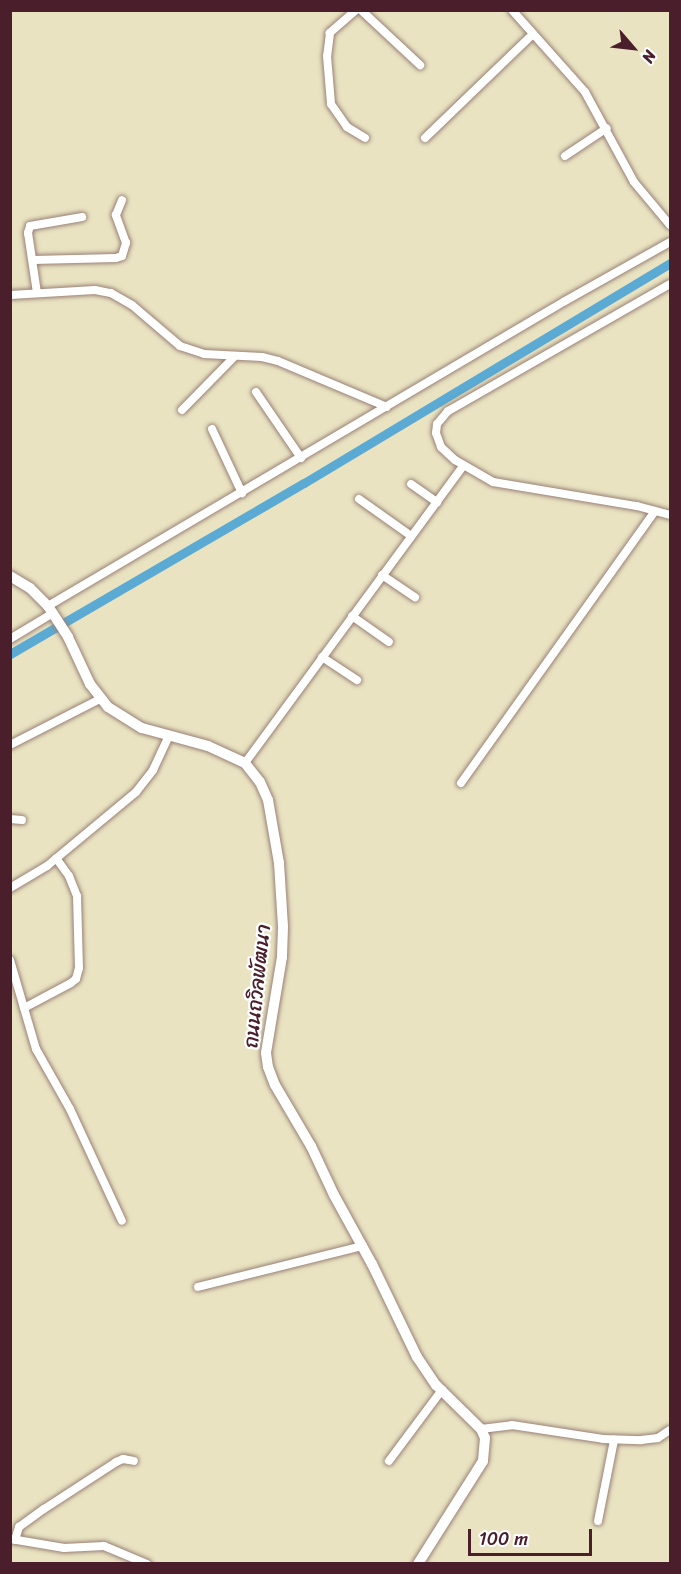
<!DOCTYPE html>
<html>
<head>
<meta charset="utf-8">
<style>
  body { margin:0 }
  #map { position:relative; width:681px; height:1574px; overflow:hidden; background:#e9e3c2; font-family:Sriracha,"Playpen Sans Thai",sans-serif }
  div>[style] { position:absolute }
  .canal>* { height:9px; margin:-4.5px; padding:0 4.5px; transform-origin:4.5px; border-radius:4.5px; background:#5aaad4 }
  .roads { filter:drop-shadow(0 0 2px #9a8176) drop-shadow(0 0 2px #9a8176) }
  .minor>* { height:8px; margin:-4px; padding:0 4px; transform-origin:4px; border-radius:4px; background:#fff }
  .tertiary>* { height:10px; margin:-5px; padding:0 5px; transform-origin:5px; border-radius:5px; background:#fff }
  span { translate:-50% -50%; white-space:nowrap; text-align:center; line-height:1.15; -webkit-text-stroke:4.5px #fff; paint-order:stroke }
  .street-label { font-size:20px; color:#4a1f2b }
  .frame { position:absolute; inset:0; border:12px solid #4a1f2b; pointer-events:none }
  .north { position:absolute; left:603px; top:18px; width:60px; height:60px; -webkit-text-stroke:4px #fff; paint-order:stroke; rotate:118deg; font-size:16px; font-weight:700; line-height:24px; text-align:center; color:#4a1f2b }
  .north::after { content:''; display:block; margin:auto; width:21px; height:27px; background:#4a1f2b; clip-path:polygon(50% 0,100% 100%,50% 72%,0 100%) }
  .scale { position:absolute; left:468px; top:1529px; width:124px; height:27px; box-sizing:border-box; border:3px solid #4a1f2b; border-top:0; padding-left:8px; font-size:18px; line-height:21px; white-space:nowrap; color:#4a1f2b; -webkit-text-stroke:4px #fff; paint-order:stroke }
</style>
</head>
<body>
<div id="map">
  <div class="canal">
    <i style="left:10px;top:654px;width:340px;rotate:-30.2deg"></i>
    <i style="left:304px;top:483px;width:427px;rotate:-31deg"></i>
  </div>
  <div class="roads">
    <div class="minor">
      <i style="left:356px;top:10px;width:35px;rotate:139deg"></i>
      <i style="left:330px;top:33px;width:23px;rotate:97deg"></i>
      <i style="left:327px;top:56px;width:48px;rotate:85.2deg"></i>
      <i style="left:331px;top:104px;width:28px;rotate:55deg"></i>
      <i style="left:347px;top:127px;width:21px;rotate:31deg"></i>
      <i style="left:361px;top:10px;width:81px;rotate:43deg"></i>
      <i style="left:512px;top:10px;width:110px;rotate:48.3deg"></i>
      <i style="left:585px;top:92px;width:102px;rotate:61.4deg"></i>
      <i style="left:634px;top:182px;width:56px;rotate:50.1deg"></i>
      <i style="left:425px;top:138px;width:150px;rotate:-43.9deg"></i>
      <i style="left:565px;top:156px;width:50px;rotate:-33.7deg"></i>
      <i style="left:33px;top:260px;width:83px;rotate:-1.4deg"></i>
      <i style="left:116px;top:258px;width:6px;rotate:-18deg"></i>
      <i style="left:122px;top:256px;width:14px;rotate:-73deg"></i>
      <i style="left:126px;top:243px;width:30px;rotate:-110deg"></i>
      <i style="left:116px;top:215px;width:16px;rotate:-68deg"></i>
      <i style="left:670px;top:284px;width:256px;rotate:150.2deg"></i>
      <i style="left:448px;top:411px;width:17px;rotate:130deg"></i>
      <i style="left:437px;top:424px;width:9px;rotate:96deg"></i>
      <i style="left:436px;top:433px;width:15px;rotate:70deg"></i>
      <i style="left:441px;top:447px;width:19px;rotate:43deg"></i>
      <i style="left:455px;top:460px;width:44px;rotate:30.1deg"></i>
      <i style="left:493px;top:482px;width:146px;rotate:9.5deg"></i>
      <i style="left:637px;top:506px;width:34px;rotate:15deg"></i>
      <i style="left:37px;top:293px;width:61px;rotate:-98.5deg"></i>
      <i style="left:28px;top:233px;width:7px;rotate:-74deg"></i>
      <i style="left:30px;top:226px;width:53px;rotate:-9.8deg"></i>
      <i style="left:10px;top:295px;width:85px;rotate:-3.4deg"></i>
      <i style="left:95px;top:290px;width:16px;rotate:11deg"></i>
      <i style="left:111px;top:293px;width:24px;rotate:30deg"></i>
      <i style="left:132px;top:305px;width:63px;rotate:40.5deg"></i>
      <i style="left:180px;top:346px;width:25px;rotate:18deg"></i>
      <i style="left:204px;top:354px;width:58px;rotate:3deg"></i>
      <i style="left:262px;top:357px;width:16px;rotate:14deg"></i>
      <i style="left:278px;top:361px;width:118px;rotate:22.9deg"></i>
      <i style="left:256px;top:392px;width:80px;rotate:55.7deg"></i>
      <i style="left:182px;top:410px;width:74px;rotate:-45.5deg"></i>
      <i style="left:212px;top:429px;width:71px;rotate:64.9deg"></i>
      <i style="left:411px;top:484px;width:32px;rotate:35deg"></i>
      <i style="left:359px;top:499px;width:64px;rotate:35.4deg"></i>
      <i style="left:382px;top:575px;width:40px;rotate:34deg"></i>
      <i style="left:48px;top:606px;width:600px;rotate:-30.54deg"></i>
      <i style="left:565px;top:301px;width:120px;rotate:-29.3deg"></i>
      <i style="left:352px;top:616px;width:45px;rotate:35.1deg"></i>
      <i style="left:10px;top:639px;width:50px;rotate:-31.2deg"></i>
      <i style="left:322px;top:657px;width:42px;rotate:33.3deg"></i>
      <i style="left:10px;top:745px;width:101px;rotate:-27.1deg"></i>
      <i style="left:245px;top:763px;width:368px;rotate:-53.7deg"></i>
      <i style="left:461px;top:783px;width:334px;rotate:-54.5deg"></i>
      <i style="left:10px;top:819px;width:12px;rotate:5deg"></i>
      <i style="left:10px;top:888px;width:43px;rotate:-30.7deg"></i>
      <i style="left:47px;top:866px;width:116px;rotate:-39.7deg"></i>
      <i style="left:136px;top:792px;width:28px;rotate:-52deg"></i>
      <i style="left:153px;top:770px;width:38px;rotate:-65deg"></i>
      <i style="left:10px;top:960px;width:93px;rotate:73.7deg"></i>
      <i style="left:36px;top:1049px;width:69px;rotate:60.5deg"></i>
      <i style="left:70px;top:1109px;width:123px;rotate:65.1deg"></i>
      <i style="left:24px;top:1008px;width:53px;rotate:-28deg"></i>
      <i style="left:71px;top:983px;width:6px;rotate:-39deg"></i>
      <i style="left:76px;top:979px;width:11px;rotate:-75deg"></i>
      <i style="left:79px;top:968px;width:72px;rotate:-91.6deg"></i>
      <i style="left:77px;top:896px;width:22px;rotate:-112deg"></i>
      <i style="left:69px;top:876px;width:22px;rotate:-126deg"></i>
      <i style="left:198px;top:1287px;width:170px;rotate:-14deg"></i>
      <i style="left:481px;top:1429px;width:31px;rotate:-7deg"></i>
      <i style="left:512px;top:1425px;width:92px;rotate:8.7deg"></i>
      <i style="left:603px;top:1439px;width:38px;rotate:2deg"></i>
      <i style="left:641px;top:1440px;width:17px;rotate:-7deg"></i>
      <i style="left:658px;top:1438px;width:14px;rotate:-34deg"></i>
      <i style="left:389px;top:1461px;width:89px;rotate:-53.3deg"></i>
      <i style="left:598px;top:1521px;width:83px;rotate:-78.8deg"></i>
      <i style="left:11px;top:1539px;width:54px;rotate:9.6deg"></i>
      <i style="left:64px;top:1548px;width:40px;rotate:-2.9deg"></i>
      <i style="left:104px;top:1546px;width:47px;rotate:22.7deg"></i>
      <i style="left:15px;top:1540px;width:14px;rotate:-73deg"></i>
      <i style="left:19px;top:1527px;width:31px;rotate:-36deg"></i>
      <i style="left:44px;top:1509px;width:86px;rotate:-33.1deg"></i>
      <i style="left:116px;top:1462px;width:8px;rotate:-23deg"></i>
      <i style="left:123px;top:1459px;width:11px;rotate:10deg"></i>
    </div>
    <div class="tertiary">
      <i style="left:10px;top:576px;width:23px;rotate:31deg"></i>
      <i style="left:30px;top:588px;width:25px;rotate:45deg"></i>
      <i style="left:48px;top:606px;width:37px;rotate:57deg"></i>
      <i style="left:68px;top:637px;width:52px;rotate:64.9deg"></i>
      <i style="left:90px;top:684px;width:29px;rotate:52deg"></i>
      <i style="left:108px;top:707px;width:40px;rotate:32deg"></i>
      <i style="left:142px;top:728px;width:68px;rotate:15.3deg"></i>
      <i style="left:208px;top:746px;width:41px;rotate:24.7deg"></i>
      <i style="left:245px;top:763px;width:24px;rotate:52deg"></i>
      <i style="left:260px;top:782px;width:20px;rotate:66deg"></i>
      <i style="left:268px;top:800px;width:64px;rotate:80.1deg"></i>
      <i style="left:279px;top:863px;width:64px;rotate:86.4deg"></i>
      <i style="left:283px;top:927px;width:30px;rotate:92deg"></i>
      <i style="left:282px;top:957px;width:97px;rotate:99.5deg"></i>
      <i style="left:266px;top:1053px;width:14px;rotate:82deg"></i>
      <i style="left:268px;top:1067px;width:19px;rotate:69deg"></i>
      <i style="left:275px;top:1085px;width:71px;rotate:59.5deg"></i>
      <i style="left:311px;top:1146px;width:54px;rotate:64.9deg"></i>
      <i style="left:334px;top:1195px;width:79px;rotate:61.2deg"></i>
      <i style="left:372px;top:1264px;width:103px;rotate:64.2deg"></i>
      <i style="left:417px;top:1357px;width:34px;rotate:56deg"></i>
      <i style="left:436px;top:1385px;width:63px;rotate:44.4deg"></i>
      <i style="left:481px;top:1429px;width:10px;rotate:66deg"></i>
      <i style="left:485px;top:1438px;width:23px;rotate:95deg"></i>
      <i style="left:483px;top:1461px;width:122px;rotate:122.3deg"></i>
    </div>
  </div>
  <div class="street-label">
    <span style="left:257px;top:986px;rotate:-84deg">ถนนถวิลพัฒนา</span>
  </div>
  <div class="frame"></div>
  <div class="north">N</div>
  <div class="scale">100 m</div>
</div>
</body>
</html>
